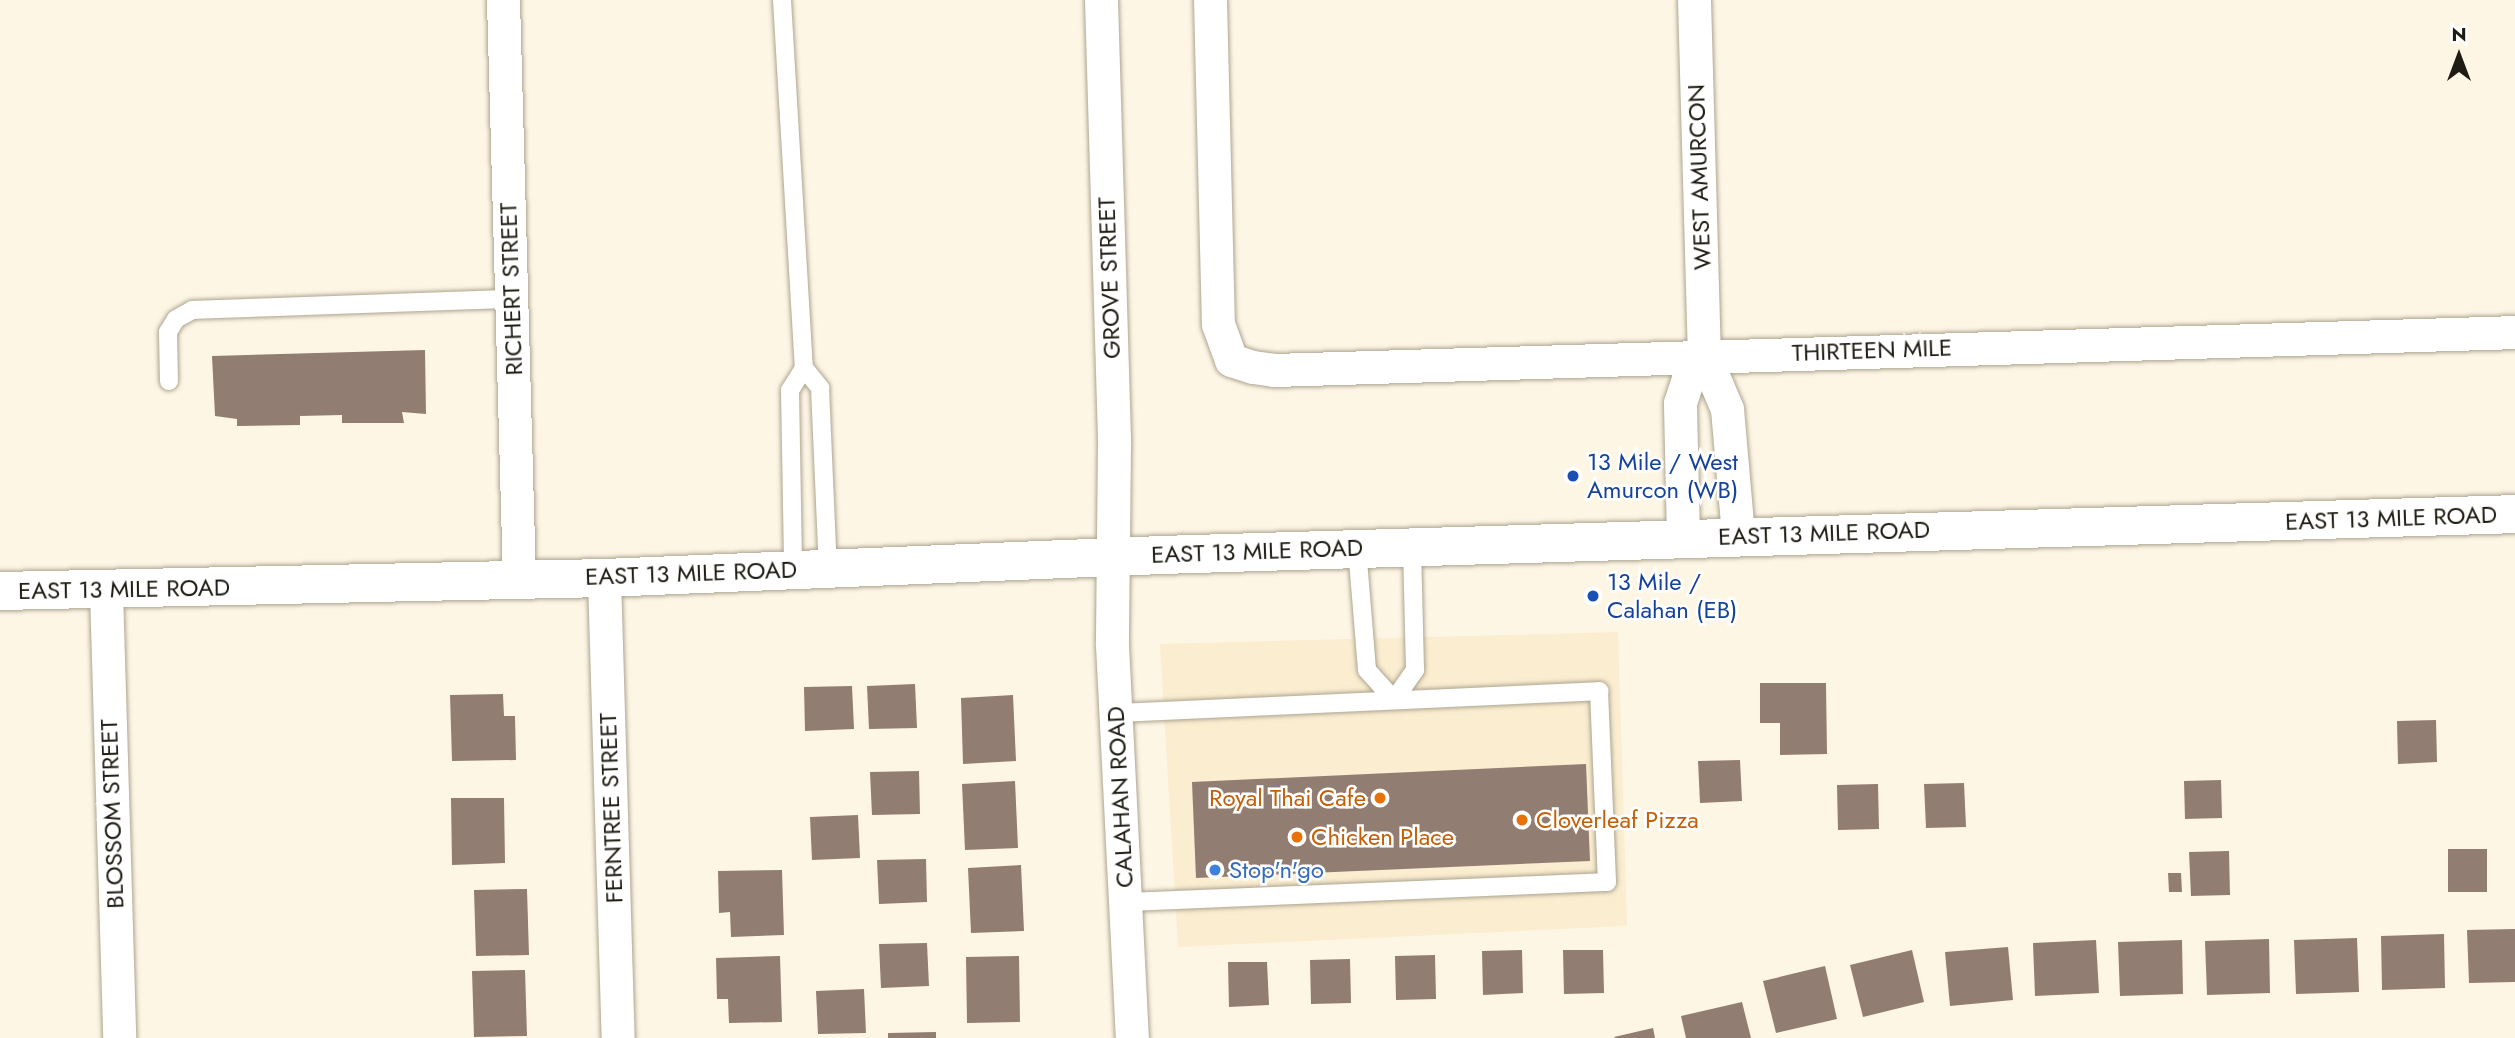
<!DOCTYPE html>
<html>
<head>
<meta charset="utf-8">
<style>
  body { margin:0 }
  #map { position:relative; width:2515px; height:1038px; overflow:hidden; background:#fef6e5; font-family:Jost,sans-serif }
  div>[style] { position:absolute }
  .built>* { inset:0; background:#faedd0 }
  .building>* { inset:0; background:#927d73 }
  .roads { filter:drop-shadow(0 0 2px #ada490) drop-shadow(0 0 2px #ada490) }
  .lane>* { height:18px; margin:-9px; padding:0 9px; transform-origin:9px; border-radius:9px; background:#fff }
  .street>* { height:33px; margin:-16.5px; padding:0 16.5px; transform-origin:16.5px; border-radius:16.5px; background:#fff }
  .secondary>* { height:38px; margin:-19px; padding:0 19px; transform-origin:19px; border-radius:19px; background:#fff }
  .dots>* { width:19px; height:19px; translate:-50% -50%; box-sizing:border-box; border:4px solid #fff; border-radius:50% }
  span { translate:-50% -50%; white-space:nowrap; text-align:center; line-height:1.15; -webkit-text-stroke:5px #fff; paint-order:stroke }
  .street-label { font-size:24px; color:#1f1c14 }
  .transit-label { font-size:24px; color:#164399 }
  .left { translate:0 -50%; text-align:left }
  .food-label { font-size:24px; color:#c56008 }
  .right { translate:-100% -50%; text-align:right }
  .shop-label { font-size:24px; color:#366cbe }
  .north { position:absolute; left:2424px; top:21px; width:70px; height:70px; -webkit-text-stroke:5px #fff; paint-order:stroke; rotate:0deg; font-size:19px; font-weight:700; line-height:28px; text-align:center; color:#1f1c14 }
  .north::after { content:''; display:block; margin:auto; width:24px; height:32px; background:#1f1c14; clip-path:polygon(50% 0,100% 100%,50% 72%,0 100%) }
</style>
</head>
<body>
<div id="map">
  <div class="built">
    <i style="clip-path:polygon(1618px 632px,1627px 926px,1178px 947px,1160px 644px)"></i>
  </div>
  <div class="building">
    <i style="clip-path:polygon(425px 350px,426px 414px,402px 412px,404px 423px,342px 423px,342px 415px,300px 416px,300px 425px,237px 426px,237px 419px,215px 416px,212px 356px)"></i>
    <i style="clip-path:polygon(1760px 683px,1826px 683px,1827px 754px,1780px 755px,1780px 723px,1760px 723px)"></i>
    <i style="clip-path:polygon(915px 684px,917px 728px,869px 729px,867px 686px)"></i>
    <i style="clip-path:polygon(852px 686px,854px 729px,805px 731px,804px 687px)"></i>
    <i style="clip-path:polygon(503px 694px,504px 716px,515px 716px,516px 760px,452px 761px,450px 695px)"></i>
    <i style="clip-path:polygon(1013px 695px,1016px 761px,963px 764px,961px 698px)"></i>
    <i style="clip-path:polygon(2436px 720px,2437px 762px,2398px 764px,2397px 721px)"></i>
    <i style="clip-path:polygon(1740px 760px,1742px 801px,1700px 803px,1698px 761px)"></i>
    <i style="clip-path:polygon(1586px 764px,1590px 861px,1196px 878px,1192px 782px)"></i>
    <i style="clip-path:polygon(919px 771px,920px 814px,872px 815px,870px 772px)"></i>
    <i style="clip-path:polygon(2221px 780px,2222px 818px,2185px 819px,2184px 781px)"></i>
    <i style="clip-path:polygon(1015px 781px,1018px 848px,965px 850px,962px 784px)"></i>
    <i style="clip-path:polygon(1964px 783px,1966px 827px,1926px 828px,1924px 784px)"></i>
    <i style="clip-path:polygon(1878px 784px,1879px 829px,1838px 830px,1837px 785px)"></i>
    <i style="clip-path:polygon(451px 798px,504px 798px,505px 863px,452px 865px)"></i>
    <i style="clip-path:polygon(858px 815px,860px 858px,812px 860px,810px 817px)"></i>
    <i style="clip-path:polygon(2448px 849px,2487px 849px,2487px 892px,2448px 892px)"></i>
    <i style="clip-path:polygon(2229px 851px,2230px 895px,2191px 896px,2189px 852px)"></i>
    <i style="clip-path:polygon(926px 859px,927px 902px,879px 904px,877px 860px)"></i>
    <i style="clip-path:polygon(1021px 865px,1024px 931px,971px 933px,968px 868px)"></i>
    <i style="clip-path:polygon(782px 870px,784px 935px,731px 937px,730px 912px,719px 913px,718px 871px)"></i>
    <i style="clip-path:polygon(2168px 873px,2181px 873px,2182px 892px,2169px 892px)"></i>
    <i style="clip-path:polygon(527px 889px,529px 955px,476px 956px,474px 890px)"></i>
    <i style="clip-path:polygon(2515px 929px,2515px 982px,2469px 983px,2467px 930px)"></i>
    <i style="clip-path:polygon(2444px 934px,2445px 988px,2382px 990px,2381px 936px)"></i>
    <i style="clip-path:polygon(2357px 938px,2359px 992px,2296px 994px,2294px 940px)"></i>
    <i style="clip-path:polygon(2269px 939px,2270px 993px,2207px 995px,2205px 941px)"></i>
    <i style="clip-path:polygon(2096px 940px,2099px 993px,2035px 996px,2033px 943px)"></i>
    <i style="clip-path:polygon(2182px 940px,2183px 994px,2120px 996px,2118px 942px)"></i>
    <i style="clip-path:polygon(927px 943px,929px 986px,881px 988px,879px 944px)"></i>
    <i style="clip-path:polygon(2008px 947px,2013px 1000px,1950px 1006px,1945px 952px)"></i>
    <i style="clip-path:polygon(1522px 950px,1523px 993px,1483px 995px,1482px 951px)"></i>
    <i style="clip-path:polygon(1563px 950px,1603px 950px,1604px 993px,1564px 994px)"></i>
    <i style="clip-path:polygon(1912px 950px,1924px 1002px,1863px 1017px,1850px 965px)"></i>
    <i style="clip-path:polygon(1435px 955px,1436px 999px,1396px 1000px,1395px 956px)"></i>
    <i style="clip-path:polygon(780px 956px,782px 1022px,729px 1023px,728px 999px,717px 999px,716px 958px)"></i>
    <i style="clip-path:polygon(1019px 956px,1020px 1022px,967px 1023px,966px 957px)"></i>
    <i style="clip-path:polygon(1350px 959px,1351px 1003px,1311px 1004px,1310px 960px)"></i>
    <i style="clip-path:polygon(1228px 962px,1267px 962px,1269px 1005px,1229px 1007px)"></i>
    <i style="clip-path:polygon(1825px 966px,1837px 1019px,1776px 1033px,1763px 981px)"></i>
    <i style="clip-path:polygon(525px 970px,527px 1036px,474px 1037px,472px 971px)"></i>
    <i style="clip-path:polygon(864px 989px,866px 1033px,818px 1034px,816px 991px)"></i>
    <i style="clip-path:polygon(1742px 1002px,1751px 1038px,1686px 1038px,1681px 1016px)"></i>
    <i style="clip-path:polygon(1653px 1028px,1655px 1038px,1615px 1038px,1614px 1037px)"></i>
    <i style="clip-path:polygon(936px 1032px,936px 1038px,888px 1038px,888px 1033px)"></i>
  </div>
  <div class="roads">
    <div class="lane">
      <i style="left:782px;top:0;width:369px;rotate:86.6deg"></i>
      <i style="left:804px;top:368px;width:26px;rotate:122deg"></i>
      <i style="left:790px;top:390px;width:180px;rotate:89deg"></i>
      <i style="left:804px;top:368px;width:26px;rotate:51deg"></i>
      <i style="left:820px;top:388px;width:180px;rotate:87.5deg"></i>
      <i style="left:169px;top:381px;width:49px;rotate:-91.2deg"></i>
      <i style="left:168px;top:332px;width:15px;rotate:-58deg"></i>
      <i style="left:176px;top:319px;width:18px;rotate:-29deg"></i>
      <i style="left:192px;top:310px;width:319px;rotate:-2deg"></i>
      <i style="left:1357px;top:548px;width:122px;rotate:85.3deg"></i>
      <i style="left:1367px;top:670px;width:40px;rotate:48deg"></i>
      <i style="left:1394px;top:700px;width:37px;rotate:-55deg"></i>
      <i style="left:1415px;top:670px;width:124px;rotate:-91.4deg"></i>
      <i style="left:1116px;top:713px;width:484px;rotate:-2.6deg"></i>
      <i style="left:1599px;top:691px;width:191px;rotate:87.6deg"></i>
      <i style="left:1607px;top:882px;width:482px;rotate:177.6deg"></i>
    </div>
    <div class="street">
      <i style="left:503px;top:0;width:579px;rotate:88.42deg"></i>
      <i style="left:1101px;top:0;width:445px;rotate:88.3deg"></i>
      <i style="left:1114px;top:445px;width:200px;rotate:90.6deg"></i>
      <i style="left:1112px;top:645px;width:394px;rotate:87.1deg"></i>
      <i style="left:1210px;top:0;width:324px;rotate:88.6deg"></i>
      <i style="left:1218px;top:324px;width:38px;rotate:70deg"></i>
      <i style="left:1231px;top:360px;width:23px;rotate:18deg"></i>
      <i style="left:1253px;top:367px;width:21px;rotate:8deg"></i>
      <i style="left:1274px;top:370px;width:1242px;rotate:-1.75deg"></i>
      <i style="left:1694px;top:0;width:355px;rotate:88.4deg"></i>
      <i style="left:1683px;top:537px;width:134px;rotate:-91.3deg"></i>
      <i style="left:1680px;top:403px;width:26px;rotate:-72deg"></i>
      <i style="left:1688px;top:378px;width:28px;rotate:-55deg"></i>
      <i style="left:1704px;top:355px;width:59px;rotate:66.9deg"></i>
      <i style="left:1727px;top:409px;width:127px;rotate:85deg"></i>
      <i style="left:604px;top:578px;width:460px;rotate:88.3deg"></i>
      <i style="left:106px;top:591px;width:447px;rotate:88.3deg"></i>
    </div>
    <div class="secondary">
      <i style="left:0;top:591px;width:604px;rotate:-1.23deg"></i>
      <i style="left:604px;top:578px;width:557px;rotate:-2.36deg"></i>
      <i style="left:1161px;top:555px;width:1355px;rotate:-1.73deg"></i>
    </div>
  </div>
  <div class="dots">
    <i style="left:1573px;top:476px;background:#1a4fb4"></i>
    <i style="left:1593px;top:596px;background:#1a4fb4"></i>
    <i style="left:1380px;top:798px;background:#e8710a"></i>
    <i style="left:1522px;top:820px;background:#e8710a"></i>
    <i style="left:1297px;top:837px;background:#e8710a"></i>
    <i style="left:1215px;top:870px;background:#3f7fe0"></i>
  </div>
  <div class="street-label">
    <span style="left:1699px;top:177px;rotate:-92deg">WEST AMURCON</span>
    <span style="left:1109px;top:278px;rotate:-92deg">GROVE STREET</span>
    <span style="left:511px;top:289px;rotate:-92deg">RICHERT STREET</span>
    <span style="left:1872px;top:350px;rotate:-2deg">THIRTEEN MILE</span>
    <span style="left:2391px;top:518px;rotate:-2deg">EAST 13 MILE ROAD</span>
    <span style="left:1824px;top:533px;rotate:-2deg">EAST 13 MILE ROAD</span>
    <span style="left:1257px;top:551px;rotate:-2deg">EAST 13 MILE ROAD</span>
    <span style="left:691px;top:573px;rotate:-2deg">EAST 13 MILE ROAD</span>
    <span style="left:124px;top:589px;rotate:-1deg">EAST 13 MILE ROAD</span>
    <span style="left:1120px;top:797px;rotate:-93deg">CALAHAN ROAD</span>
    <span style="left:611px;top:808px;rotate:-92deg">FERNTREE STREET</span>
    <span style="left:112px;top:814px;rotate:-92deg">BLOSSOM STREET</span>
  </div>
  <div class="transit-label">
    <span class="left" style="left:1587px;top:476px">13 Mile / West<br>Amurcon (WB)</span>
    <span class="left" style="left:1607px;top:596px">13 Mile /<br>Calahan (EB)</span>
  </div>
  <div class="food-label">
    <span class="right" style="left:1366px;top:798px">Royal Thai Cafe</span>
    <span class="left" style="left:1536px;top:820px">Cloverleaf Pizza</span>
    <span class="left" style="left:1311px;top:837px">Chicken Place</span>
  </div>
  <div class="shop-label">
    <span class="left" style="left:1229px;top:870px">Stop'n'go</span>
  </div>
  <div class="north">N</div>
</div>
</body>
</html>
